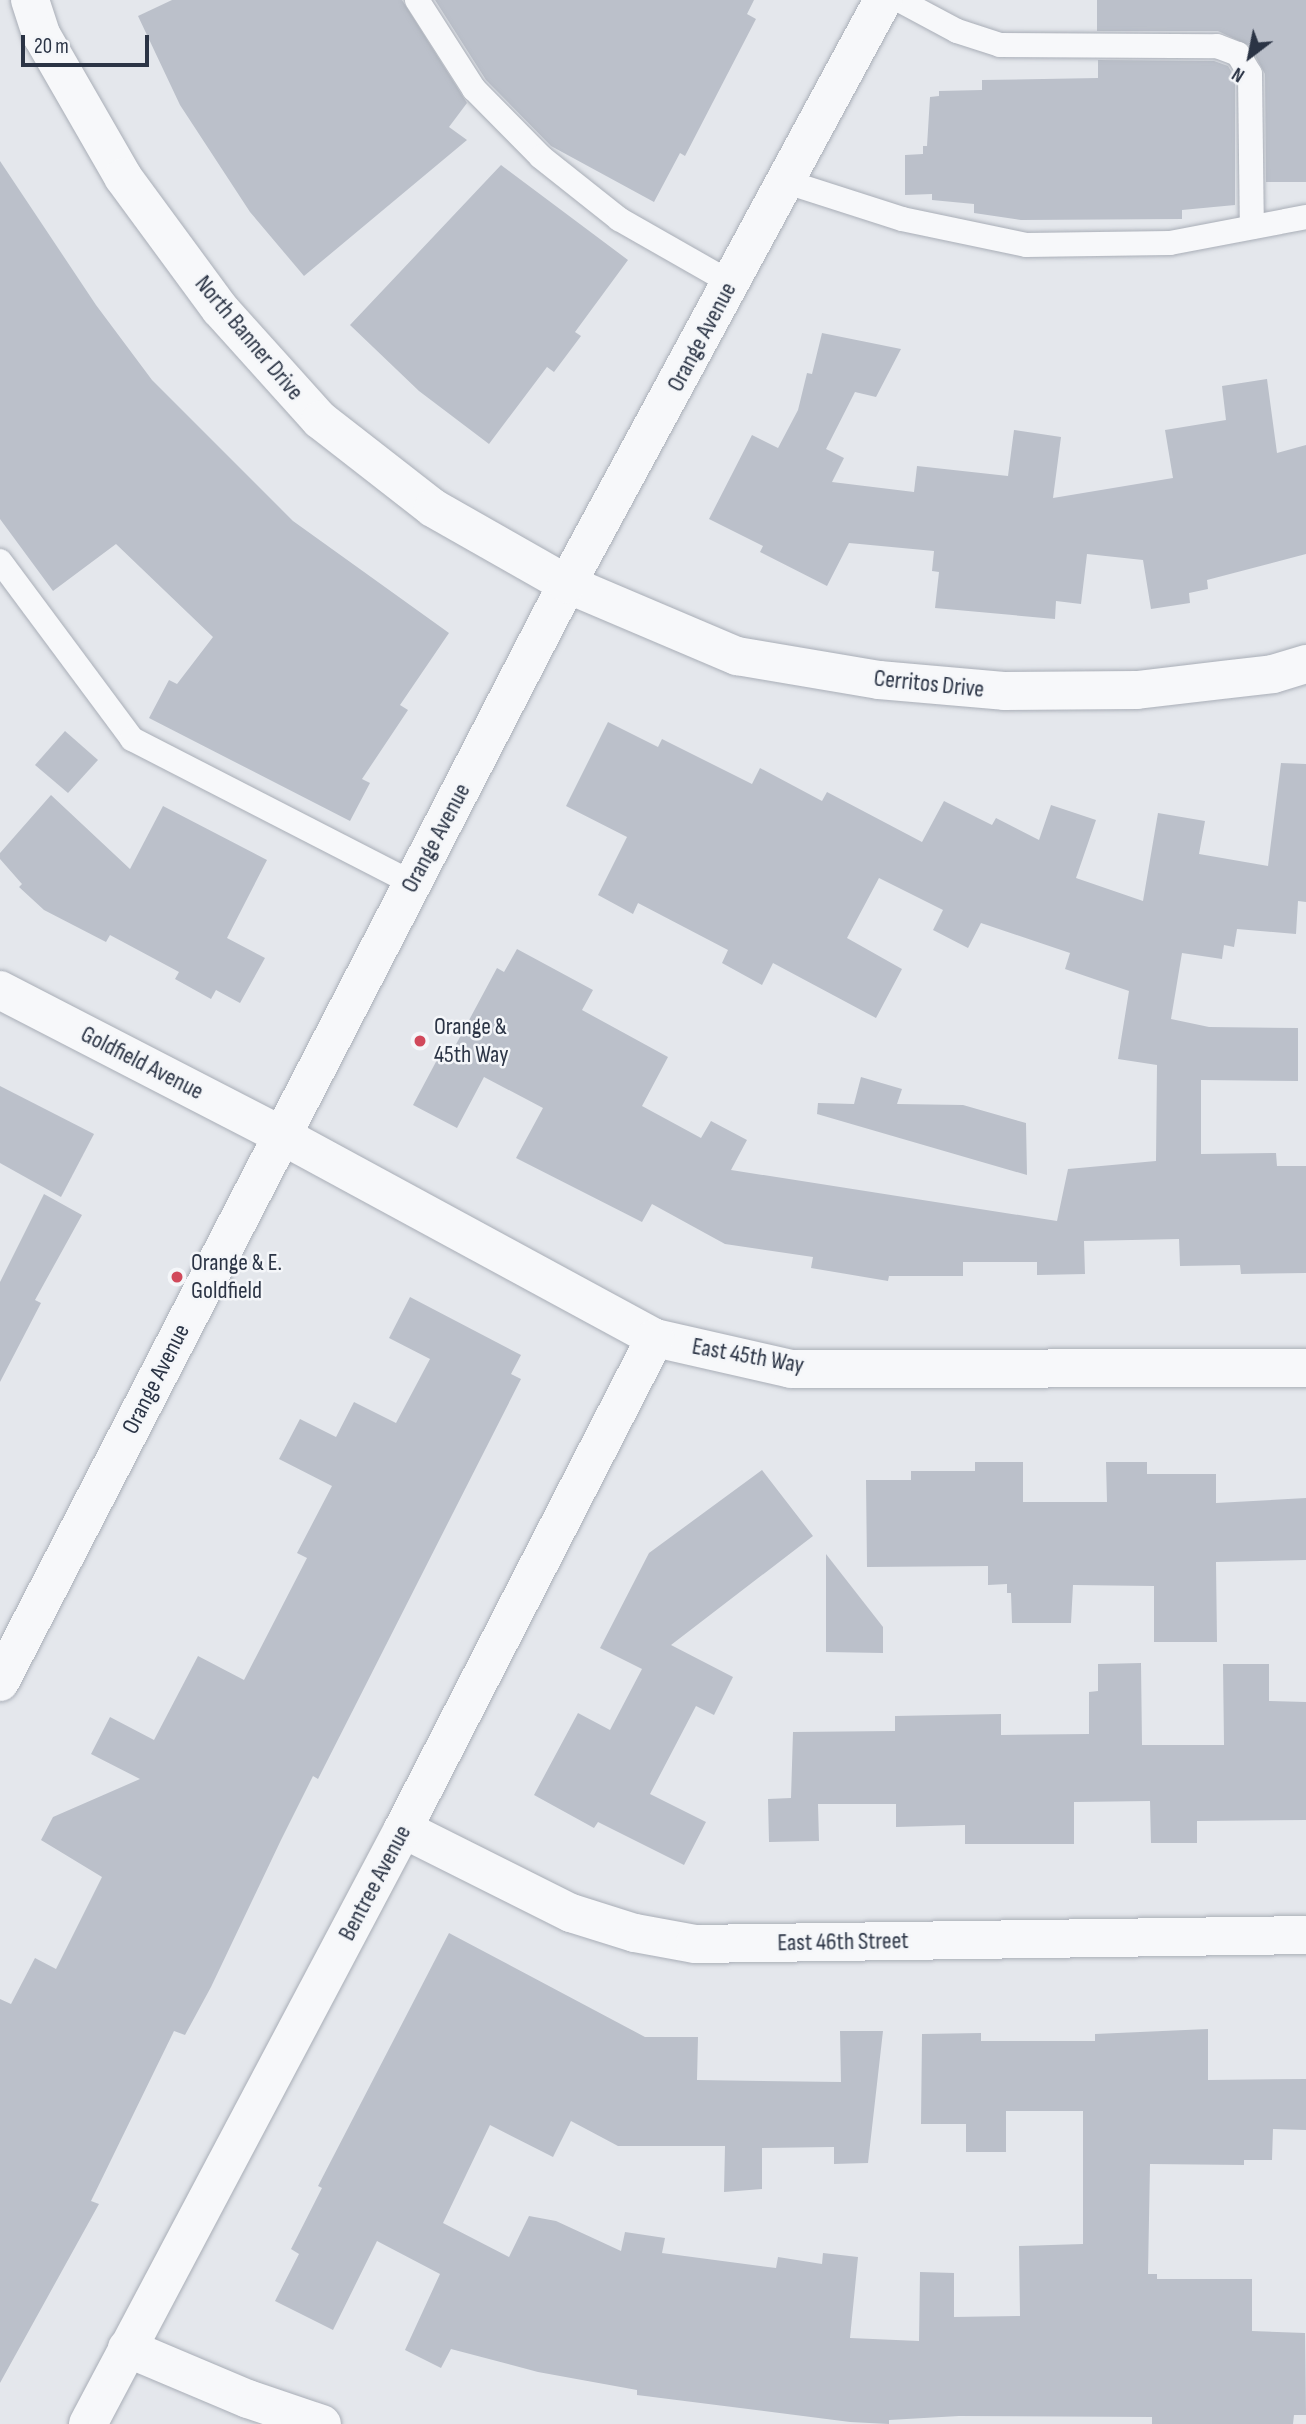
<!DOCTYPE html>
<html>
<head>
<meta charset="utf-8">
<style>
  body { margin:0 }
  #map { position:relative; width:1306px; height:2424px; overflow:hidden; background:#e4e7ec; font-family:"Sofia Sans Condensed",sans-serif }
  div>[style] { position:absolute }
  .building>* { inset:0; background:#bbc0ca }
  .roads { filter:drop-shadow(0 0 2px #a9aeb7) drop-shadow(0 0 2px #a9aeb7) }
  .service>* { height:24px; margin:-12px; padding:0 12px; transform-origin:12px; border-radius:12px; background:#f7f8fa }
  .minor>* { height:38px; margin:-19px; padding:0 19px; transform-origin:19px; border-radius:19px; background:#f7f8fa }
  .tertiary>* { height:38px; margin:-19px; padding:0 19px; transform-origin:19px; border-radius:19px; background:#f7f8fa }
  .dots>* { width:19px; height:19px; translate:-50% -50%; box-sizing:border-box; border:4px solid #f4f6f9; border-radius:50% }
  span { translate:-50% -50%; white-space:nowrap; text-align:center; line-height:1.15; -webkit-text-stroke:5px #f4f6f9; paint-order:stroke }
  .street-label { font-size:24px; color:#2b3445 }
  .poi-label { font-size:24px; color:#2b3445 }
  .left { translate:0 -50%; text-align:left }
  .north { position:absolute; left:1215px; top:21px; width:70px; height:70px; -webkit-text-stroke:5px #f4f6f9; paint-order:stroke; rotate:212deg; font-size:19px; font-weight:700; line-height:28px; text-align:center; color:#2b3445 }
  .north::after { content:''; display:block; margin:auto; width:24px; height:32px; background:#2b3445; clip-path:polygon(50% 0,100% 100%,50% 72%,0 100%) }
  .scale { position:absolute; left:21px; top:35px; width:128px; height:32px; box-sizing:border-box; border:4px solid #2b3445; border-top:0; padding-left:9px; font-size:21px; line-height:24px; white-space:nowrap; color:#2b3445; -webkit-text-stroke:5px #f4f6f9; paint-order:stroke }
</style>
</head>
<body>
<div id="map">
  <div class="building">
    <i style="clip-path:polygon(172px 0,402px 0,467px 103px,449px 127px,467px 140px,304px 276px,250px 212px,180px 105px,138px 16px)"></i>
    <i style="clip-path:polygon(435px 0,754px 0,747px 14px,756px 19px,685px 156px,680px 153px,654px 202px,551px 146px,486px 80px)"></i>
    <i style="clip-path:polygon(1097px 0,1306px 0,1306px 182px,1266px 182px,1265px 74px,1250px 46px,1218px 31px,1097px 31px)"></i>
    <i style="clip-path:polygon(1098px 60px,1214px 61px,1228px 66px,1235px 78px,1235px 205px,1182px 210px,1182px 219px,1021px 220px,974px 213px,974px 204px,932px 200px,932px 194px,905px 195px,905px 155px,923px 154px,923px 146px,927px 146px,930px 97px,939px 96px,939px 91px,982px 90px,982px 80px,1098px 78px)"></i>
    <i style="clip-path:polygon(0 161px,96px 305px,152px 380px,293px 521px,449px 633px,400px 705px,408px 710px,362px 779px,370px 783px,350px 821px,149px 718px,169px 680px,177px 684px,213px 637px,116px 544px,53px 591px,0 519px)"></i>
    <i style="clip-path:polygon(501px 165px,628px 260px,575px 332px,581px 336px,554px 372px,547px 367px,489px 444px,419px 391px,350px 325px)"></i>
    <i style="clip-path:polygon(822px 333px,901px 349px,876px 397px,855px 392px,826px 449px,844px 458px,832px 482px,914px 492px,917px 466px,1008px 476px,1014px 430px,1061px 437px,1053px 498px,1173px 478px,1165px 430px,1226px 420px,1222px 386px,1267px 379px,1277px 453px,1306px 445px,1306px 554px,1207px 580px,1208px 589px,1189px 593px,1190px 603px,1151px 609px,1143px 560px,1087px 554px,1081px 604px,1056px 601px,1055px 619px,935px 608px,939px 572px,932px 571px,934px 551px,849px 543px,827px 586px,760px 552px,763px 546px,709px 519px,752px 435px,778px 448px,798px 410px,807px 373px,812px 374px)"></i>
    <i style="clip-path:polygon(608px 722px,658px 747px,662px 739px,752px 784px,760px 768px,822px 801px,827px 792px,922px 842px,944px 801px,992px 825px,996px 818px,1039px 840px,1051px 805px,1096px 820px,1076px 878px,1143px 901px,1158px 813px,1205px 821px,1199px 854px,1268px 866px,1281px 763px,1306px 764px,1306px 902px,1298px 901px,1296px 934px,1237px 929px,1234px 947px,1224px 945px,1222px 959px,1182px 953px,1171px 1019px,1209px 1027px,1298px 1028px,1298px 1081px,1201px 1080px,1201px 1154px,1276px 1153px,1277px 1166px,1306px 1166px,1306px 1273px,1241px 1274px,1240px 1265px,1180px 1266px,1179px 1239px,1084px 1241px,1085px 1274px,1037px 1275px,1037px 1262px,963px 1262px,963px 1276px,889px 1276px,888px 1281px,811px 1268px,813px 1257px,725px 1244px,652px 1204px,642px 1222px,516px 1158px,543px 1108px,484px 1077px,457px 1128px,413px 1105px,438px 1058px,446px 1063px,497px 968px,504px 972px,517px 949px,593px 990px,582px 1010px,668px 1057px,642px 1106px,701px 1138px,711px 1121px,747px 1140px,731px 1170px,1057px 1221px,1068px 1169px,1156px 1161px,1157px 1065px,1118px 1059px,1129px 991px,1065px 969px,1070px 953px,981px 923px,968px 948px,933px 930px,943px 910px,879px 878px,847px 938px,902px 969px,876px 1018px,773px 963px,762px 985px,722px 963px,728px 950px,638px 903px,633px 914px,598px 895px,627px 837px,566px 806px)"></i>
    <i style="clip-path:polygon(65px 731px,98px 760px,68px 793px,35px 765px)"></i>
    <i style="clip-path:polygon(51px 795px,130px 869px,163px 806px,267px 860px,227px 938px,265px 958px,240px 1003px,216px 990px,211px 999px,175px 979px,179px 972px,110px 935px,106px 942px,44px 910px,19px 887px,22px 884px,0 859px,0 853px)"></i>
    <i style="clip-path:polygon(861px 1077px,902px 1089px,897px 1104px,963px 1105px,1026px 1123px,1027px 1175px,817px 1114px,818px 1103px,854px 1104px)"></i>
    <i style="clip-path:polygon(0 1086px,94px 1134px,61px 1197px,0 1163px)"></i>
    <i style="clip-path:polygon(44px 1194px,82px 1215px,35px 1300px,41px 1303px,0 1382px,0 1282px)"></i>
    <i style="clip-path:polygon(410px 1297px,521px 1355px,511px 1374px,521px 1379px,318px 1779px,313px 1776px,281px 1840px,211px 1987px,185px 2035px,174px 2031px,91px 2201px,99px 2204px,0 2383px,0 1999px,11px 2004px,35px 1958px,56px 1969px,102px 1877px,41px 1840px,53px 1817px,140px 1779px,91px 1754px,110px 1717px,154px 1740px,198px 1656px,244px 1680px,307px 1558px,297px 1553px,332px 1486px,279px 1459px,300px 1419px,336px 1437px,354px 1402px,396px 1423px,430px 1359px,389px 1338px)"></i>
    <i style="clip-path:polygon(975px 1462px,1023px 1462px,1023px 1502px,1107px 1502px,1106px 1462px,1147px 1462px,1147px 1474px,1216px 1474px,1216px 1503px,1306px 1498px,1306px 1560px,1216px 1562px,1217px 1642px,1154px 1642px,1154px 1586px,1073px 1585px,1071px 1623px,1012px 1623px,1011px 1593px,1007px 1593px,1007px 1584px,988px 1585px,988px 1566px,867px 1567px,866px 1480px,911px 1480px,911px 1471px,975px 1471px)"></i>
    <i style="clip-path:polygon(762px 1470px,813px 1536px,671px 1645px,733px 1677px,714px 1715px,696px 1706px,650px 1794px,706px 1822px,684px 1865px,598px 1822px,594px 1828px,534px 1795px,578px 1713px,610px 1730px,642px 1669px,600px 1648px,649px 1553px)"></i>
    <i style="clip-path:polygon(826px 1554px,883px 1627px,883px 1653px,826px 1652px)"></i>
    <i style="clip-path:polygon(1141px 1663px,1142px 1745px,1224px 1745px,1223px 1664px,1269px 1664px,1269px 1701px,1306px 1702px,1306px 1820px,1197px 1821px,1197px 1843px,1151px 1843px,1150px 1801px,1074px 1802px,1074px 1844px,965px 1844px,965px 1825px,896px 1827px,896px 1804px,818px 1804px,819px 1841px,769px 1842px,768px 1799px,791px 1798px,793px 1732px,895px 1731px,895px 1716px,1001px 1714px,1001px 1735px,1089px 1734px,1089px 1692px,1098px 1691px,1098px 1664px)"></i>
    <i style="clip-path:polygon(449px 1933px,645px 2037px,698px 2037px,697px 2080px,841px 2082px,840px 2031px,883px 2031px,868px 2163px,834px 2164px,834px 2147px,762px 2148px,762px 2189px,724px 2192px,725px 2146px,618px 2146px,571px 2121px,553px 2157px,490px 2125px,443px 2223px,509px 2257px,529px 2216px,556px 2221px,621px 2251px,625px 2232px,665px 2238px,662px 2253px,776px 2268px,778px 2257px,822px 2264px,823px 2253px,858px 2257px,850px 2338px,919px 2341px,920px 2272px,954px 2273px,954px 2317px,1020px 2316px,1019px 2246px,1083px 2244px,1083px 2111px,1006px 2111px,1006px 2152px,966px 2152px,966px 2124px,921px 2124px,922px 2034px,981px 2033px,981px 2041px,1095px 2041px,1095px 2034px,1208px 2029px,1208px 2080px,1306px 2079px,1306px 2130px,1273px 2129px,1272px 2160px,1244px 2160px,1244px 2165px,1150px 2164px,1148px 2274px,1157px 2274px,1157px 2279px,1252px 2279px,1252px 2331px,1305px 2333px,1306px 2415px,1294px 2415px,1293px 2424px,1152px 2424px,1152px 2417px,959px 2416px,889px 2420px,889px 2424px,850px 2422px,637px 2395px,637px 2390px,538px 2372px,451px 2349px,441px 2368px,405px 2350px,440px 2274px,377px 2241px,333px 2330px,275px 2301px,299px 2254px,291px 2249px,322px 2188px,318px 2186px)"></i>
  </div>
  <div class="roads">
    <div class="service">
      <i style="left:417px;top:0;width:106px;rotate:57.4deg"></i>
      <i style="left:474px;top:89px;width:95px;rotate:45.4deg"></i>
      <i style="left:541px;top:157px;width:100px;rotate:38.5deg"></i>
      <i style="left:619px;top:219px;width:129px;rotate:29.7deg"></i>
      <i style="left:899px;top:0;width:66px;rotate:28.1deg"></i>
      <i style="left:957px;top:31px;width:45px;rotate:18deg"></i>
      <i style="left:1000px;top:45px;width:217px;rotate:0.3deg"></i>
      <i style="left:1217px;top:46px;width:22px;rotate:21deg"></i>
      <i style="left:1238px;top:54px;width:23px;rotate:59deg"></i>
      <i style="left:1250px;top:74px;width:153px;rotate:89.3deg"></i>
      <i style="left:787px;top:182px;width:121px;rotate:17.8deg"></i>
      <i style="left:902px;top:219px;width:127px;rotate:11.8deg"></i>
      <i style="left:1026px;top:245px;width:144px;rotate:-0.8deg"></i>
      <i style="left:1170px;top:243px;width:138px;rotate:-10.8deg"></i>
      <i style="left:0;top:561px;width:222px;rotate:53.4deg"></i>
      <i style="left:132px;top:739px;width:315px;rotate:27.2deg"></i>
    </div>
    <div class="minor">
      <i style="left:30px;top:0;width:38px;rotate:72deg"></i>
      <i style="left:42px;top:36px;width:163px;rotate:60.1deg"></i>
      <i style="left:123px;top:177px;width:164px;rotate:53.7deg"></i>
      <i style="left:220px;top:309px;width:149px;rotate:48deg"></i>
      <i style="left:320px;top:420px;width:143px;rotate:37.9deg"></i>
      <i style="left:433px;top:508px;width:154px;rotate:29.6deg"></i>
      <i style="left:567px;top:584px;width:185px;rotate:23deg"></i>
      <i style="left:737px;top:656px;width:144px;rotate:9.6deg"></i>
      <i style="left:879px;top:680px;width:125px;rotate:5deg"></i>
      <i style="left:1004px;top:691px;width:133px;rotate:-0.4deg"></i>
      <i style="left:1137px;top:690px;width:137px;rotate:-6.7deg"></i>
      <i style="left:1273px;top:674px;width:34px;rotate:-17deg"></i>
      <i style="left:0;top:990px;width:318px;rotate:27.3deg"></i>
      <i style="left:283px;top:1136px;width:423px;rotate:28.5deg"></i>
      <i style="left:655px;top:1338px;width:139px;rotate:12.8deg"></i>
      <i style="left:791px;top:1369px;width:515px;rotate:-0.11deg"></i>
      <i style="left:403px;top:1829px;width:188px;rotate:26.6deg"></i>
      <i style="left:571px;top:1913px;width:67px;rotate:17.4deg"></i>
      <i style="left:635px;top:1933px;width:61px;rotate:10.4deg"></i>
      <i style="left:695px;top:1944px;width:611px;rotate:-0.84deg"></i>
      <i style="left:127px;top:2348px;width:131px;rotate:22.9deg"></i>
      <i style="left:248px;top:2399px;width:78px;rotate:18.7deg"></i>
      <i style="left:88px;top:2424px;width:673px;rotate:-62.1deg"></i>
      <i style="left:403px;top:1829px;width:552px;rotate:-62.83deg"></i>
    </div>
    <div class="tertiary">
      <i style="left:0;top:1682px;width:1236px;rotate:-62.69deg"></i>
      <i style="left:567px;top:584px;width:664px;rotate:-61.58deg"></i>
    </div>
  </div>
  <div class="dots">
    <i style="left:420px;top:1041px;background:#d1495b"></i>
    <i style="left:177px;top:1277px;background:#d1495b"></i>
  </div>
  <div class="street-label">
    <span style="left:702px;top:337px;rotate:-62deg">Orange Avenue</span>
    <span style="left:249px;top:338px;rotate:50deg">North Banner Drive</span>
    <span style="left:929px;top:684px;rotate:6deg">Cerritos Drive</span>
    <span style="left:436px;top:838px;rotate:-62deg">Orange Avenue</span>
    <span style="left:142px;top:1063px;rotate:27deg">Goldfield Avenue</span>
    <span style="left:748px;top:1356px;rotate:10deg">East 45th Way</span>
    <span style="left:156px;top:1379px;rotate:-63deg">Orange Avenue</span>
    <span style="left:375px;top:1883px;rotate:-62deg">Bentree Avenue</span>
    <span style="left:843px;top:1942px;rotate:-1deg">East 46th Street</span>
  </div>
  <div class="poi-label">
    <span class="left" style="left:434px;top:1041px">Orange &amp;<br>45th Way</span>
    <span class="left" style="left:191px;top:1277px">Orange &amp; E.<br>Goldfield</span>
  </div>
  <div class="north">N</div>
  <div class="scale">20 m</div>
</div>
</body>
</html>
